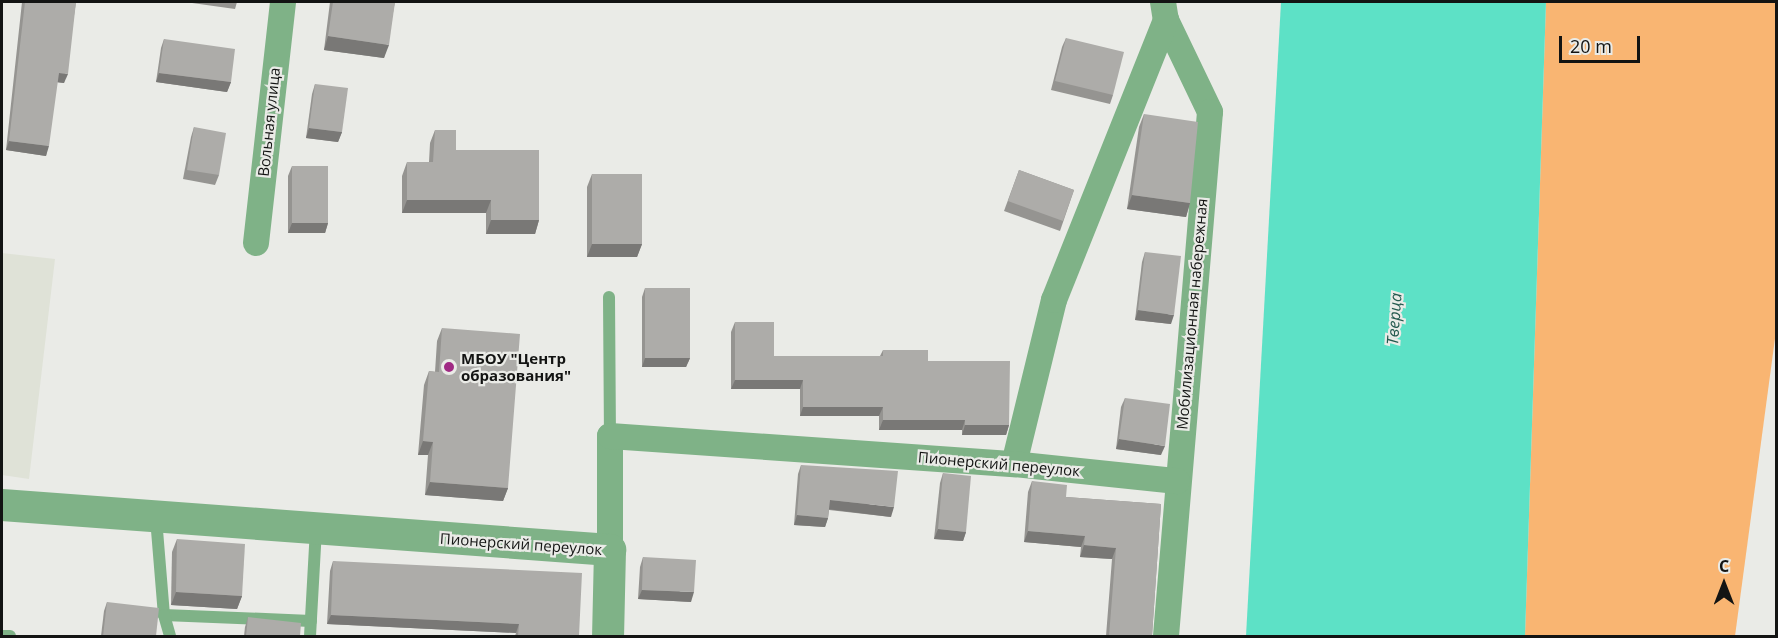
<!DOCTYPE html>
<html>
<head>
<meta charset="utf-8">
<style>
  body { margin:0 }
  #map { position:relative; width:1778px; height:638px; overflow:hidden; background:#eaebe7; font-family:"Open Sans",sans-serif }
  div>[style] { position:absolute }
  .built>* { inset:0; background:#dfe2d7 }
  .green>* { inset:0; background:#f9b572 }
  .water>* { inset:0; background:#5de1c6 }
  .service>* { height:12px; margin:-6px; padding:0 6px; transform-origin:6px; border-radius:6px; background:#7fb287 }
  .minor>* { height:26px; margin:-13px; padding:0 13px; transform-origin:13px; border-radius:13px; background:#7fb287 }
  .tertiary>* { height:32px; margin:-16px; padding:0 16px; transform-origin:16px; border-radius:16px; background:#7fb287 }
  .wall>* { inset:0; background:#959491 }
  .shaded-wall>* { inset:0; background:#797876 }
  .building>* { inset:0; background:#adaca9 }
  .dots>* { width:16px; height:16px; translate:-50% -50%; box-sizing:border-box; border:3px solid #eaebe7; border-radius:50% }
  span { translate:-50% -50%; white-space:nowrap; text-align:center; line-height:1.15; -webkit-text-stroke:4.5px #eaebe7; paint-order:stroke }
  .street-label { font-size:15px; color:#131413 }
  .poi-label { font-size:15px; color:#131413; font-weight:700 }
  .left { translate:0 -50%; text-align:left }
  .water-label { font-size:16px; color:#23594e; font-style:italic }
  .frame { position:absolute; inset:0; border:3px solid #131413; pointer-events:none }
  .north { position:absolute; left:1694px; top:554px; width:60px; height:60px; -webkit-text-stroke:4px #eaebe7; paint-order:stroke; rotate:0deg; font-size:16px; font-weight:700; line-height:24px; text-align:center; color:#131413 }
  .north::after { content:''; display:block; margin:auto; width:21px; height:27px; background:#131413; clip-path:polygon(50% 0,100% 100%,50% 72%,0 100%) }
  .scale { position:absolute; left:1559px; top:36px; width:81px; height:27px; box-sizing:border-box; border:3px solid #131413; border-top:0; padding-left:8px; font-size:18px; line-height:21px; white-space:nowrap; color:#131413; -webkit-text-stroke:4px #eaebe7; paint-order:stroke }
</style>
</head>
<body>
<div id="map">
  <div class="built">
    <i style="clip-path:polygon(2px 253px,55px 259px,29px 479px,2px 475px)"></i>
  </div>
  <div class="green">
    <i style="clip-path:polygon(1546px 2px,1776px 2px,1776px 331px,1735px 636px,1525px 636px)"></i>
  </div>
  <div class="water">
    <i style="clip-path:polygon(1281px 2px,1546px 2px,1525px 636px,1246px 636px)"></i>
  </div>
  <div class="service">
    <i style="left:609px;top:297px;width:139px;rotate:89.6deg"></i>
    <i style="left:156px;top:518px;width:97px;rotate:85.3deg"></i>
    <i style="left:164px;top:615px;width:147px;rotate:2.3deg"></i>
    <i style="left:164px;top:615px;width:22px;rotate:74deg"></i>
    <i style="left:2px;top:636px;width:8px"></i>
    <i style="left:310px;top:636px;width:106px;rotate:-86.8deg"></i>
  </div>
  <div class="minor">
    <i style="left:1163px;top:2px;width:18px;rotate:81deg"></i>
    <i style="left:1166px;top:20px;width:102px;rotate:64.4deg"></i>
    <i style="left:1210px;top:112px;width:526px;rotate:94.8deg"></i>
    <i style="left:256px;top:243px;width:243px;rotate:-83.6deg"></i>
    <i style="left:1014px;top:464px;width:169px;rotate:-76.3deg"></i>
    <i style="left:1054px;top:300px;width:302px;rotate:-68.2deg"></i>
    <i style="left:610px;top:550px;width:114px;rotate:-90deg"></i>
    <i style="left:610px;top:436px;width:405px;rotate:4deg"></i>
    <i style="left:1014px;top:464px;width:164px;rotate:6deg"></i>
  </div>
  <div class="tertiary">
    <i style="left:2px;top:505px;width:610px;rotate:4.23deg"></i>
    <i style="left:610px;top:550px;width:86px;rotate:91.3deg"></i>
  </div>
  <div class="wall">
    <i style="clip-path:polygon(22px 2px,76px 2px,64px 83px,57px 82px,46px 156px,6px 150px)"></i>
    <i style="clip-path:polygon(185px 2px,237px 2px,235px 9px)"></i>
    <i style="clip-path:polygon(330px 2px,395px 2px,384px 58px,324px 50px)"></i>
    <i style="clip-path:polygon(1066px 38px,1113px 95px,1110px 104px,1051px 90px,1062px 47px)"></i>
    <i style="clip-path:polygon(164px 39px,231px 82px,227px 92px,156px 82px,161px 48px)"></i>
    <i style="clip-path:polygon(315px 84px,342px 132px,338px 142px,306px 138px,312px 94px)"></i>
    <i style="clip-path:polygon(1144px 114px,1190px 203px,1186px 217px,1127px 209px,1139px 127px)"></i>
    <i style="clip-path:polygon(194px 127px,219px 175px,215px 185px,183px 179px,191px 137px)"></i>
    <i style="clip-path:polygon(435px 130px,456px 150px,539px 220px,535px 234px,486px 234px,486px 213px,402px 213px,402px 176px,407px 162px,429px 162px,430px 143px)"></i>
    <i style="clip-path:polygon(292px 166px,328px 223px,325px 233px,288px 233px,288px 176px)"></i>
    <i style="clip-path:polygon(1019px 170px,1074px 190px,1060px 231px,1004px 211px)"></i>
    <i style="clip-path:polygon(592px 174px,642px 244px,637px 257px,587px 257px,587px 187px)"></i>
    <i style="clip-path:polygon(1145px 252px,1171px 324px,1135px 320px,1142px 262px)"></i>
    <i style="clip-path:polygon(645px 288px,690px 358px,686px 367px,642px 367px,642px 297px)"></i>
    <i style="clip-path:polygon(735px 322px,774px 356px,880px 356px,883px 350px,928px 361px,1009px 425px,1006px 435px,962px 435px,962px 430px,879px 430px,879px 416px,800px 416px,800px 389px,731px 389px,731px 332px)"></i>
    <i style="clip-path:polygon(442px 328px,508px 488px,503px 501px,425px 495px,428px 455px,418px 455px,424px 385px,429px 371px,435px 372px,437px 341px)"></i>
    <i style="clip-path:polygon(1125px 398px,1161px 455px,1116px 449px,1121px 407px)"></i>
    <i style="clip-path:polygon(801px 465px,891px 517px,829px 510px,828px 518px,825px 527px,794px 525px,798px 474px)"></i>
    <i style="clip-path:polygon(943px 473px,966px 532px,963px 541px,934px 539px,940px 483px)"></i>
    <i style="clip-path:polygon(1032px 481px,1066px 497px,1161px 504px,1152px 636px,1106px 636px,1112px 559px,1080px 557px,1081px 547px,1024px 542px,1028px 492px)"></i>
    <i style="clip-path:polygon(177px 539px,242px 596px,237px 609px,171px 605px,172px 552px)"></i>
    <i style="clip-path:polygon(643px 557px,691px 602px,638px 599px,640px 567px)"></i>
    <i style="clip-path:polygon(333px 561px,579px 636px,515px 636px,516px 633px,327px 624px,330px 571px)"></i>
    <i style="clip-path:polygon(107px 602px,156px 636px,101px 636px,104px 611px)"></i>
    <i style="clip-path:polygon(248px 617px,300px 636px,244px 636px,245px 627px)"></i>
  </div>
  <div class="shaded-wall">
    <i style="clip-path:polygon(328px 36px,389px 45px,384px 58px,324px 50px)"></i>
    <i style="clip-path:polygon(59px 73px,68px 74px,64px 83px,55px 82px)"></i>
    <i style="clip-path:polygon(159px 73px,231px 82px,227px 92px,156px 82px)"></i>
    <i style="clip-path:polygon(309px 128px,342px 132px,338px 142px,306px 138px)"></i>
    <i style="clip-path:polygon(9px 141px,49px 146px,46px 156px,6px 150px)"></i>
    <i style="clip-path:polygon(1132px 195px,1190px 203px,1186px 217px,1127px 209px)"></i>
    <i style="clip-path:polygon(407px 200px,491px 200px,486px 213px,402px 213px)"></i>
    <i style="clip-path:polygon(491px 220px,539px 220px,535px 234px,486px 234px)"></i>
    <i style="clip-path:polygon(292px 223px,328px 223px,325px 233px,288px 233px)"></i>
    <i style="clip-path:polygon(592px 244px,642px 244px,637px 257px,587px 257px)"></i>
    <i style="clip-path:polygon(1138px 310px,1174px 315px,1171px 324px,1135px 320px)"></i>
    <i style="clip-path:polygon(645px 358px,690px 358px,686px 367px,642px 367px)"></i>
    <i style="clip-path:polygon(735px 380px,803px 380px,800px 389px,731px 389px)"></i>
    <i style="clip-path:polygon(803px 407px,883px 407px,879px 416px,800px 416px)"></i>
    <i style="clip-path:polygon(883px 420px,965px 420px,962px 430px,879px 430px)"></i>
    <i style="clip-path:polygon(965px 425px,1009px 425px,1006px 435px,962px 435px)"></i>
    <i style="clip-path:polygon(1119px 439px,1165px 446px,1161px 455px,1116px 449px)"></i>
    <i style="clip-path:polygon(423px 441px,433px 442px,428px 455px,418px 455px)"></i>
    <i style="clip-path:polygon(430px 482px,508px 488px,503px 501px,425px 495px)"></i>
    <i style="clip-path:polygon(830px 500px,894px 507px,891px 517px,827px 509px)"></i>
    <i style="clip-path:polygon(797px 515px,828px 518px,825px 527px,794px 525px)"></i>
    <i style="clip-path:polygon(938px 529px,966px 532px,963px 541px,934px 539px)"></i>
    <i style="clip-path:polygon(1028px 531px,1085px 536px,1081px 547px,1024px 542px)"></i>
    <i style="clip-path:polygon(1084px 545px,1116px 548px,1112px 559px,1080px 557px)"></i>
    <i style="clip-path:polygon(642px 590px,694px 592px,691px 602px,638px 599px)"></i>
    <i style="clip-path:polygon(176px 592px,242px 596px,237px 609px,171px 605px)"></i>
    <i style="clip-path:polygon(331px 615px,519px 624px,516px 633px,327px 624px)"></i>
  </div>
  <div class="building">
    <i style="clip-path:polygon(25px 2px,76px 2px,68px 74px,59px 73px,49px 146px,9px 141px)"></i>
    <i style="clip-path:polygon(333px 2px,395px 2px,389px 45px,328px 36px)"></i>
    <i style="clip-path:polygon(1066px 38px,1124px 52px,1113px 95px,1055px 81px)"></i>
    <i style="clip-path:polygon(164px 39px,235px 49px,231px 82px,159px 73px)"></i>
    <i style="clip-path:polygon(315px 84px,348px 88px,342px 132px,309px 128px)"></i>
    <i style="clip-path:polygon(1144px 114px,1198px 122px,1190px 203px,1132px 195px)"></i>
    <i style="clip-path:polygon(194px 127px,226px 133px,219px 175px,187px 170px)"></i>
    <i style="clip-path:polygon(435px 130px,456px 130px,456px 150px,539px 150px,539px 220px,491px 220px,491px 200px,407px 200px,407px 162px,433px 162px)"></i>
    <i style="clip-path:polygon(292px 166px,328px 166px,328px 223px,292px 223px)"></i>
    <i style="clip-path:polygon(1019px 170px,1074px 190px,1063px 221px,1008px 201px)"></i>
    <i style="clip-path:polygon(592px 174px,642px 174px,642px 244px,592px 244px)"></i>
    <i style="clip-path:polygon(1145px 252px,1181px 256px,1174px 315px,1138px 310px)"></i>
    <i style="clip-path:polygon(645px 288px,690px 288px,690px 358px,645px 358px)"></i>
    <i style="clip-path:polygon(735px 322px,774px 322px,774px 356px,883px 356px,883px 350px,928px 350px,928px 361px,1010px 361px,1009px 425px,965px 425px,965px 420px,883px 420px,883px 407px,803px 407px,803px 380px,735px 380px)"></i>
    <i style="clip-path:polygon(442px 328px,520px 334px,508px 488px,430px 482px,433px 442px,423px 441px,429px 371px,439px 372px)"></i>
    <i style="clip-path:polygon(1125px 398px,1170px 404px,1165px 446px,1119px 439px)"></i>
    <i style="clip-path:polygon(801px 465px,898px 471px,894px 507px,830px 500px,828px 518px,797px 515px)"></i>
    <i style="clip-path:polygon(943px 473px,971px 476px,966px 532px,938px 529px)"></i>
    <i style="clip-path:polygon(1032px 481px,1067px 485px,1066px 497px,1161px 504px,1152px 636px,1109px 636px,1116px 548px,1084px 545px,1085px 536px,1028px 531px)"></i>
    <i style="clip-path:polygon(177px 539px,245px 544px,242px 596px,176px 592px)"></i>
    <i style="clip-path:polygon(643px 557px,696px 560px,694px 592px,642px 590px)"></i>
    <i style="clip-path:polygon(333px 561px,582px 573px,579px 636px,518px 636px,519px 624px,331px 615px)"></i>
    <i style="clip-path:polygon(107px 602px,159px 608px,156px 636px,103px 636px)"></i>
    <i style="clip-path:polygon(248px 617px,301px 623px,300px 636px,246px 636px)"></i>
  </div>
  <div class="dots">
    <i style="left:449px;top:367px;background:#a02a84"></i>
  </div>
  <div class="street-label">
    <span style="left:269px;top:122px;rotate:-84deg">Вольная улица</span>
    <span style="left:1192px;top:314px;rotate:-85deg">Мобилизационная набережная</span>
    <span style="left:999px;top:464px;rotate:5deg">Пионерский переулок</span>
    <span style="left:521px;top:544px;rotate:4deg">Пионерский переулок</span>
  </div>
  <div class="poi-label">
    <span class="left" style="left:461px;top:367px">МБОУ "Центр<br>образования"</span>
  </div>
  <div class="water-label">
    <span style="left:1394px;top:319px;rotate:-86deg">Тверца</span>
  </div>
  <div class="frame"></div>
  <div class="north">С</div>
  <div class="scale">20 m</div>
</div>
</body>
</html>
